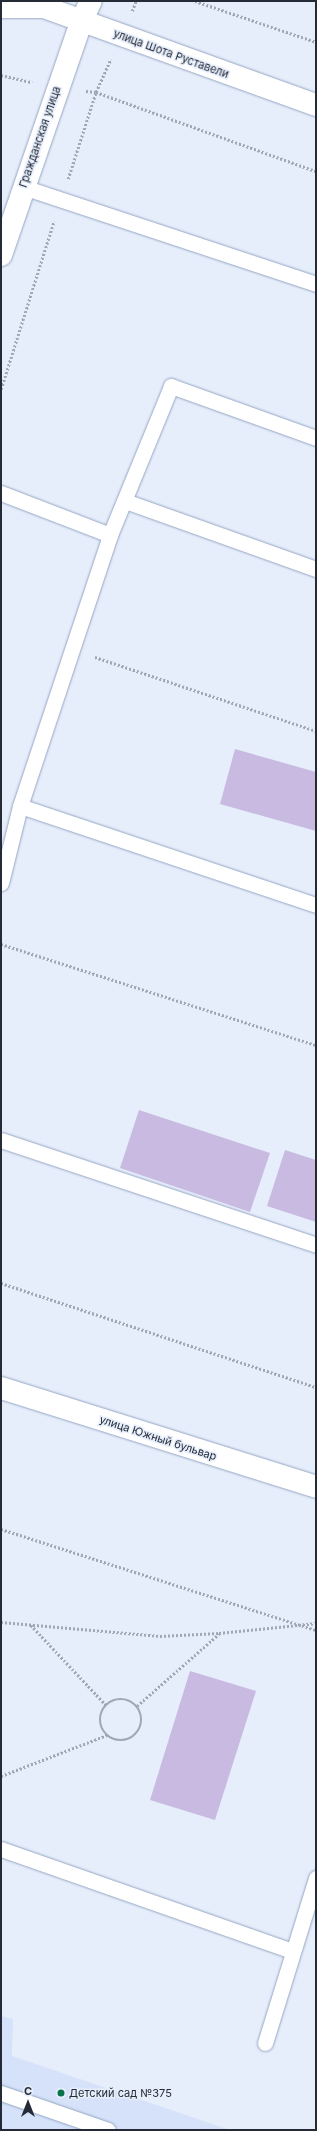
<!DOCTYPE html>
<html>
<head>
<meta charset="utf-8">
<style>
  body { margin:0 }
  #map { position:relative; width:317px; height:2131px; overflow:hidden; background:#e7eefb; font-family:Inter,sans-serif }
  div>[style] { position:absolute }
  .built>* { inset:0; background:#d5e2f9 }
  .green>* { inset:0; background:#c8bae0 }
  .path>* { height:2.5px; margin-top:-1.25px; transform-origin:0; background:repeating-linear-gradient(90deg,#a1a8b5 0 2px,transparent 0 4px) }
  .path>.ring { margin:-1.25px; padding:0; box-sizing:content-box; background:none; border:2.5px solid #a1a8b5; border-radius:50% }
  .roads { filter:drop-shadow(0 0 1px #94a6c4) drop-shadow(0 0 1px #94a6c4) }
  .service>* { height:15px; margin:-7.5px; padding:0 7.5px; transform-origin:7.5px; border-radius:7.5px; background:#fff }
  .minor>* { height:22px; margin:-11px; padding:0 11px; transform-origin:11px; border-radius:11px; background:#fff }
  .tertiary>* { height:22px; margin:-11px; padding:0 11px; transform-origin:11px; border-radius:11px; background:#fff }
  .dots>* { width:11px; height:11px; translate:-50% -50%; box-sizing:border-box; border:2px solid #e7eefb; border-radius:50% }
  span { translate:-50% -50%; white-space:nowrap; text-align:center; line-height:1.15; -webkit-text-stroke:3px #e7eefb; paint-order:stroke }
  .street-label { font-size:11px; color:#242b37 }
  .poi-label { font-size:11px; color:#242b37 }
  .left { translate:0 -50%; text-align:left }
  .frame { position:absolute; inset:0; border:2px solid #242b37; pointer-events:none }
  .north { position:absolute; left:8px; top:2083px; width:40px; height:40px; -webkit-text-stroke:3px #e7eefb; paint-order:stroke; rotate:0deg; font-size:11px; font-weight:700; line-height:16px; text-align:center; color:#242b37 }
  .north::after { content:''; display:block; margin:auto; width:14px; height:18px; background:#242b37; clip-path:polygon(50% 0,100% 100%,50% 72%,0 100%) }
</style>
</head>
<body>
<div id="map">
  <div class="built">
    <i style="clip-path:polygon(1px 2016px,13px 2019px,12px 2056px,230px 2130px,1px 2130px)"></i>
  </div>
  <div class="green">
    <i style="clip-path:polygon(235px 749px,316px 772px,316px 831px,220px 804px)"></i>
    <i style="clip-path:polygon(139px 1110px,270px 1153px,250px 1212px,120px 1168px)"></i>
    <i style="clip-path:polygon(285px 1150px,316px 1160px,316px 1222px,267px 1206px)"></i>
    <i style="clip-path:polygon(190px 1671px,256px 1691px,215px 1820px,150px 1800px)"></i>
  </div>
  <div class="path">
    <i style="left:195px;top:1px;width:128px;rotate:18.7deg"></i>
    <i style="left:132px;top:11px;width:11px;rotate:-68deg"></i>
    <i style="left:1px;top:75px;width:32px;rotate:13deg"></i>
    <i style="left:86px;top:91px;width:10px;rotate:6deg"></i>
    <i style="left:96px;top:92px;width:234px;rotate:19.8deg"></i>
    <i style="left:68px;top:179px;width:91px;rotate:-72.2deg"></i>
    <i style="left:96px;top:92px;width:36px;rotate:-66deg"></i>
    <i style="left:1px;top:389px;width:176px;rotate:-72.5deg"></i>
    <i style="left:95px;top:657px;width:233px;rotate:18.5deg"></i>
    <i style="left:1px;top:944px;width:331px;rotate:17.8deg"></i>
    <i style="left:1px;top:1283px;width:332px;rotate:18.3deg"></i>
    <i style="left:1px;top:1529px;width:331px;rotate:17.8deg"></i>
    <i style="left:1px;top:1622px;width:160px;rotate:5deg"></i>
    <i style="left:160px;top:1636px;width:59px;rotate:-2.9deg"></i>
    <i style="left:219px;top:1633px;width:98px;rotate:-5.9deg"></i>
    <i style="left:31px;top:1625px;width:110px;rotate:46.8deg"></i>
    <i class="ring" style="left:100px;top:1699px;width:39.5px;height:39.5px"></i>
    <i style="left:137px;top:1706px;width:109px;rotate:-41.3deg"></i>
    <i style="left:1px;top:1776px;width:114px;rotate:-21.1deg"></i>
  </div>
  <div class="roads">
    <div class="service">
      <i style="left:23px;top:187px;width:309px;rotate:18.3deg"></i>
      <i style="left:1px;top:493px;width:117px;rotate:21.1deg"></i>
      <i style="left:125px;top:501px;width:203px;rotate:19.6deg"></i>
      <i style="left:20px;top:806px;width:312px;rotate:18.5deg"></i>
      <i style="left:1px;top:883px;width:79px;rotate:-76.1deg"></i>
      <i style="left:20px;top:806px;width:286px;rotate:-71.6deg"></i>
      <i style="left:110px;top:535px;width:161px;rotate:-67.7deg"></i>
      <i style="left:171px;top:386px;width:154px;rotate:19.7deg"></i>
      <i style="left:1px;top:1140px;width:332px;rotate:18.4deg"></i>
      <i style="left:1px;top:1849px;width:309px;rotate:19.3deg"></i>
      <i style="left:265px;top:2043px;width:173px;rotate:-72.8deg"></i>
      <i style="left:1px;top:2093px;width:113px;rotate:19.1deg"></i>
    </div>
    <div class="minor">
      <i style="left:1px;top:255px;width:249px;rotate:-71deg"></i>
      <i style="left:1px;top:1388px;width:330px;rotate:17.4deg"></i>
    </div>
    <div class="tertiary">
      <i style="left:27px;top:1px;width:307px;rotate:19.8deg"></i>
      <i style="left:1px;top:7px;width:41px"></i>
      <i style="left:82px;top:20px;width:21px;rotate:-65deg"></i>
    </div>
  </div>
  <div class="dots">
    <i style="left:61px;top:2093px;background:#08734b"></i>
  </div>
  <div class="street-label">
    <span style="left:171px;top:54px;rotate:20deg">улица Шота Руставели</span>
    <span style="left:40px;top:137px;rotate:-71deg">Гражданская улица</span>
    <span style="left:158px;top:1438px;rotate:18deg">улица Южный бульвар</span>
  </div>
  <div class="poi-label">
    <span class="left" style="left:69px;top:2093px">Детский сад №375</span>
  </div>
  <div class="frame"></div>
  <div class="north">С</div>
</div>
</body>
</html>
